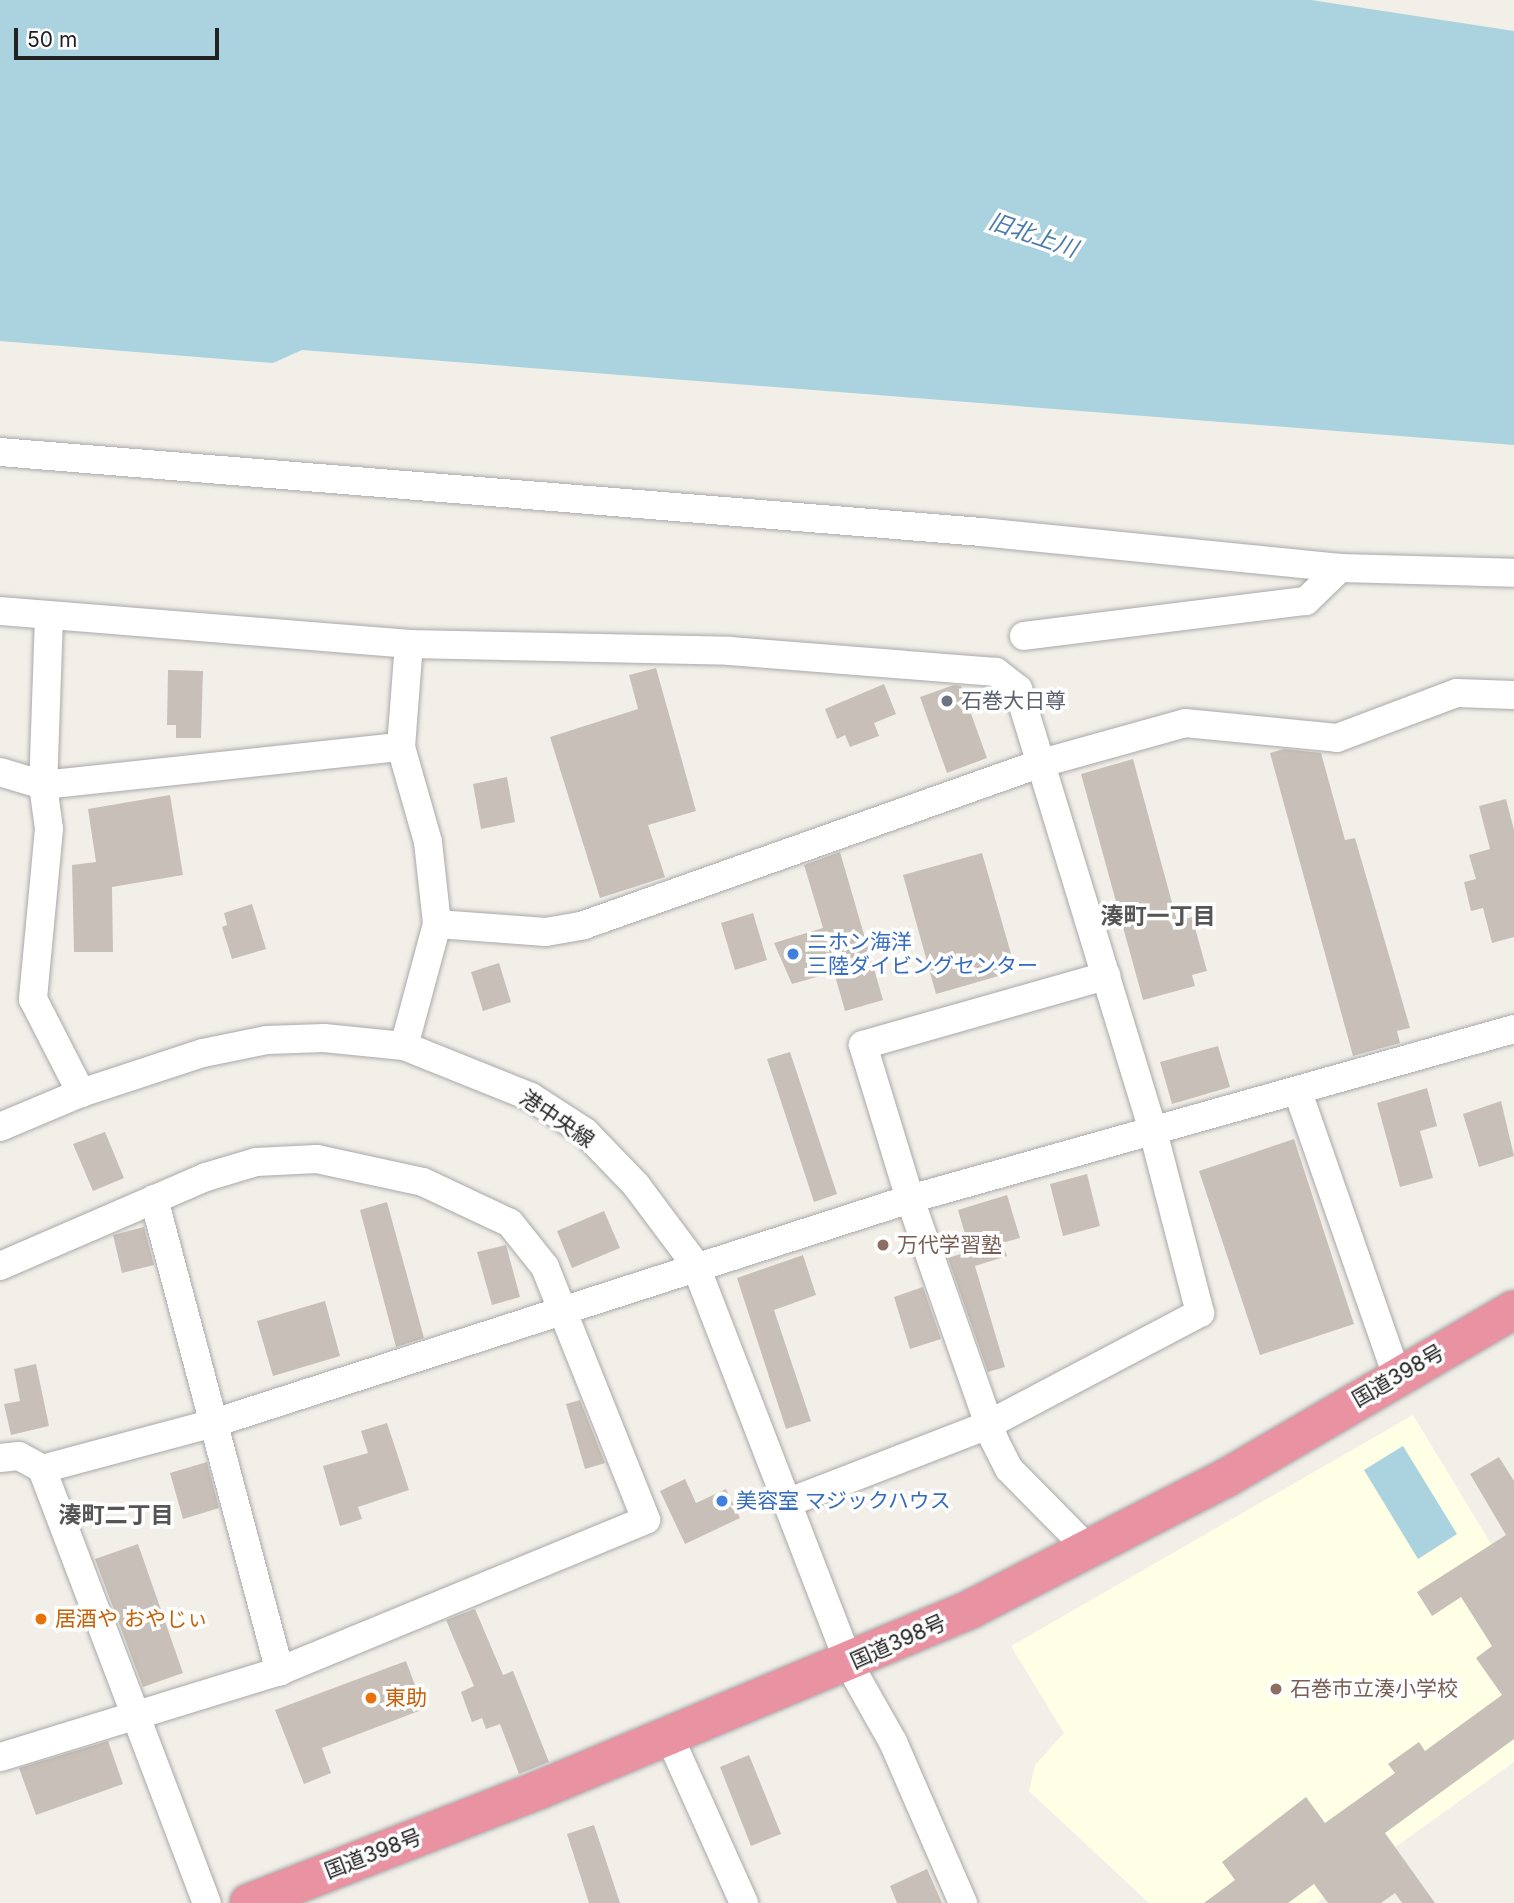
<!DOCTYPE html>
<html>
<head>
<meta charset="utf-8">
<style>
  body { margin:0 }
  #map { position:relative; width:1514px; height:1903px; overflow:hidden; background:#f2efe9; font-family:Inter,"Noto Sans JP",sans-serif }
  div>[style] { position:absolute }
  .education>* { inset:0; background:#ffffe5 }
  .water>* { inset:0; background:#aad3df }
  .building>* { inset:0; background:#c7bfb8 }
  .roads { filter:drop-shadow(0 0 2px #a9a9a9) drop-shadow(0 0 2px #a9a9a9) }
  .minor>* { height:28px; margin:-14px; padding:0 14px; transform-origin:14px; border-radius:14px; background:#fff }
  .highway>* { height:38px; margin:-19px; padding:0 19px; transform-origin:19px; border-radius:19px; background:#e892a2 }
  .dots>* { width:19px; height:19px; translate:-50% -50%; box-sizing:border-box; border:4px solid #fff; border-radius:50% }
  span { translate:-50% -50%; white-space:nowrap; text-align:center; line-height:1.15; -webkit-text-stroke:7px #fff; paint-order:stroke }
  .worship-label { font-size:21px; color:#5b616d }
  .left { translate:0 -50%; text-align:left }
  .shop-label { font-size:21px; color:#366cbe }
  .street-label { font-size:21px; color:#222 }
  .education-label { font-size:21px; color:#785e54 }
  .food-label { font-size:21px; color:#c56008 }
  .water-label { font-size:23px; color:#4a7aab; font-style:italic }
  .neighbourhood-label { font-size:23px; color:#555; font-weight:700 }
  .scale { position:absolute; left:14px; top:28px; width:205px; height:32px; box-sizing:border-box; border:4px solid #222; border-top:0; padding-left:9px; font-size:21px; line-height:24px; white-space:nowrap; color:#222; -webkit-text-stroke:5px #fff; paint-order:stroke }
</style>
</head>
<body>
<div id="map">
  <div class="education">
    <i style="clip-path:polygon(1413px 1415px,1514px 1582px,1514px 1762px,1317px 1903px,1149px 1903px,1029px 1791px,1035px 1765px,1064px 1733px,1011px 1646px)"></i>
  </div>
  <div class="water">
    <i style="clip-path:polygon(0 0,1311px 0,1514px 31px,1514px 445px,302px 350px,273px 363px,0 341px)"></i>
    <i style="clip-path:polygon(1403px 1446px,1457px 1534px,1418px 1559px,1364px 1470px)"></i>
  </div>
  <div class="building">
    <i style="clip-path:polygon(656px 668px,696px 811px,648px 825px,665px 877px,600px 898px,550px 737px,638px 709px,629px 675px)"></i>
    <i style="clip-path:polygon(168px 670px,203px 671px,201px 738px,176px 738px,176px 725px,167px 725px)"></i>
    <i style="clip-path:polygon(884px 684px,896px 714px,874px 723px,879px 736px,850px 747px,845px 735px,837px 739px,825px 709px)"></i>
    <i style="clip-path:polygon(954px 685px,961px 686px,987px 758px,947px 773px,920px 697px)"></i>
    <i style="clip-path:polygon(1284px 749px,1321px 753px,1345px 840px,1355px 838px,1410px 1028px,1397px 1031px,1400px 1043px,1353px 1056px,1270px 753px)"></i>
    <i style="clip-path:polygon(1133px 759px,1177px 921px,1192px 917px,1207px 971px,1192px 975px,1195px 986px,1143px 1000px,1081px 774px)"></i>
    <i style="clip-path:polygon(507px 777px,515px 822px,481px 829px,473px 784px)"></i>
    <i style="clip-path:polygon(170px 795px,183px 875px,112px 887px,113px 952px,74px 952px,72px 865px,96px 862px,88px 809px)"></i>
    <i style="clip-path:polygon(1506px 799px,1514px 830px,1514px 937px,1492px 943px,1483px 908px,1471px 911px,1464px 882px,1476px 879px,1469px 855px,1490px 849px,1479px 806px)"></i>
    <i style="clip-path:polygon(840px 852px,883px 1000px,845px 1011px,834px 972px,792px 984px,774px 943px,823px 928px,804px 865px)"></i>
    <i style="clip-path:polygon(982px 853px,1016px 971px,936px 994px,903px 875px)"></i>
    <i style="clip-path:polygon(252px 904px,266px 949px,232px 959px,222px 927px,227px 925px,224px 913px)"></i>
    <i style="clip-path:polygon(753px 913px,767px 960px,735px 970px,721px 923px)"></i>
    <i style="clip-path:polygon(499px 963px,511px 1002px,483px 1011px,471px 972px)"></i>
    <i style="clip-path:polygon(1218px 1046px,1230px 1087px,1172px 1104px,1160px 1062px)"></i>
    <i style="clip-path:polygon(790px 1052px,837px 1194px,814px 1202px,767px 1059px)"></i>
    <i style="clip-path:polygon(1427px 1088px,1437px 1126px,1420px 1131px,1433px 1178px,1400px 1187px,1377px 1103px)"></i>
    <i style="clip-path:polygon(1501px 1101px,1514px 1156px,1479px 1167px,1463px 1114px)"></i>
    <i style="clip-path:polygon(105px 1132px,124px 1178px,93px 1191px,73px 1144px)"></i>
    <i style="clip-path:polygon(1294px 1139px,1354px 1324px,1260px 1355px,1199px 1171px)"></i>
    <i style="clip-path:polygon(1087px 1174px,1100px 1226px,1063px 1236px,1050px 1184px)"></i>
    <i style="clip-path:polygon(1007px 1195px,1020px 1238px,1002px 1243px,1007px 1256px,975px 1266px,1005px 1367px,988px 1372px,948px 1258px,970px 1251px,958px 1210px)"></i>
    <i style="clip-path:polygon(387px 1202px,424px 1338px,396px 1347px,360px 1210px)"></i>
    <i style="clip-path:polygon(604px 1211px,620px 1248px,572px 1268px,557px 1231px)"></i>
    <i style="clip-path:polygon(144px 1227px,154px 1265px,122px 1273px,113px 1235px)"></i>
    <i style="clip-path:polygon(506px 1245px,520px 1297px,492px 1305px,477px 1252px)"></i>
    <i style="clip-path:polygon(803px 1255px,816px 1295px,774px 1310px,811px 1421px,786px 1429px,737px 1278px)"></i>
    <i style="clip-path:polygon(923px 1287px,941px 1339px,910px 1349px,894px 1297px)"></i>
    <i style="clip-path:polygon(325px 1301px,340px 1356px,273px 1376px,257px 1321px)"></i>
    <i style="clip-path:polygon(36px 1364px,49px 1426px,11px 1435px,4px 1404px,20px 1401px,14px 1369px)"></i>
    <i style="clip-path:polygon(580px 1400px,605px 1463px,585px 1469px,566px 1404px)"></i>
    <i style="clip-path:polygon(387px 1423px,409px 1490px,358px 1507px,362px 1519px,340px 1526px,323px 1466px,368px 1453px,361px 1431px)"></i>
    <i style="clip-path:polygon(1499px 1457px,1514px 1481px,1514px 1739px,1385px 1833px,1435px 1903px,1402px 1903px,1395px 1893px,1381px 1903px,1328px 1903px,1314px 1884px,1288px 1903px,1204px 1903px,1235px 1880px,1222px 1862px,1306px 1797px,1325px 1823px,1395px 1773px,1388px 1764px,1419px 1742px,1425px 1751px,1502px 1695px,1476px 1658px,1492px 1646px,1461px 1597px,1432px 1616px,1417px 1592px,1506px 1535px,1470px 1474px)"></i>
    <i style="clip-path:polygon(207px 1462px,219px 1508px,183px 1519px,170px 1473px)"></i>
    <i style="clip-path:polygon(685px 1479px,696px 1503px,726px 1489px,740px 1518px,685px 1544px,660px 1491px)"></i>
    <i style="clip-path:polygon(138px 1544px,183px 1673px,143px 1687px,95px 1559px)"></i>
    <i style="clip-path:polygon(475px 1609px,503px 1675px,513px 1671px,549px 1762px,519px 1774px,500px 1724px,486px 1729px,482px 1718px,472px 1722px,461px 1692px,474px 1686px,446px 1620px)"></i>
    <i style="clip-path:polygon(406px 1661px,424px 1709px,322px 1748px,331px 1773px,304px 1784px,275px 1710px)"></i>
    <i style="clip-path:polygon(108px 1741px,123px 1784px,36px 1815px,19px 1768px)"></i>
    <i style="clip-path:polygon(749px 1755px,781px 1834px,751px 1846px,720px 1767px)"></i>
    <i style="clip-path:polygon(594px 1825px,620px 1903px,589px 1903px,567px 1834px)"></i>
    <i style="clip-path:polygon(927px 1869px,942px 1903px,897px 1903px,890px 1886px)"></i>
  </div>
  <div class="roads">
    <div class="minor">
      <i style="left:0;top:452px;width:984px;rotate:4.66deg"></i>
      <i style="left:981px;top:532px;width:361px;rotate:5.7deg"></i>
      <i style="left:1340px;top:568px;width:174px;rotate:1.6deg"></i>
      <i style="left:0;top:611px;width:410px;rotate:4.6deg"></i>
      <i style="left:409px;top:644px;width:321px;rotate:1.2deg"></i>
      <i style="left:730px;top:651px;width:267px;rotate:4.5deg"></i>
      <i style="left:996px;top:672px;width:28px;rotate:38deg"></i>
      <i style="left:1018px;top:689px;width:462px;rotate:73deg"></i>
      <i style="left:1153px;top:1131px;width:188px;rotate:75.5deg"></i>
      <i style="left:1200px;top:1313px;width:240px;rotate:152.2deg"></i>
      <i style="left:988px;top:1425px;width:216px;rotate:158.8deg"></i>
      <i style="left:49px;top:617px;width:168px;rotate:92deg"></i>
      <i style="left:43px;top:785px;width:44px;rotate:82.2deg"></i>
      <i style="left:49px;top:829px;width:171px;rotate:95.4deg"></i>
      <i style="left:33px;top:999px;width:106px;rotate:62.9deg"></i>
      <i style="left:1024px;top:636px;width:284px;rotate:-7.1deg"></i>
      <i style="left:1306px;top:601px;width:47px;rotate:-44.1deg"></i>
      <i style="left:401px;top:747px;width:103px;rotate:-85.6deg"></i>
      <i style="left:0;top:772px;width:45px;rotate:16.8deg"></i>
      <i style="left:43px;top:785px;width:360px;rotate:-6.1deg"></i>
      <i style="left:401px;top:747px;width:99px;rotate:74.1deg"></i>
      <i style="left:428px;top:842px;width:82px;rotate:83.7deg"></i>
      <i style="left:437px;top:924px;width:126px;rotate:105.1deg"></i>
      <i style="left:437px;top:924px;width:109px;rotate:4.2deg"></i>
      <i style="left:546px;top:932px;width:39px;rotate:-10deg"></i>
      <i style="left:584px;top:925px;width:486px;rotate:-19.5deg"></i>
      <i style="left:1042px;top:763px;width:148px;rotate:-15.6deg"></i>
      <i style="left:1185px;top:723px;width:153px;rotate:5.6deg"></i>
      <i style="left:1337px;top:738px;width:128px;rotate:-20.6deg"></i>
      <i style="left:1457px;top:693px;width:57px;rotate:2deg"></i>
      <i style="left:1298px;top:1092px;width:301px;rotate:70.8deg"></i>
      <i style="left:0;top:1127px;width:88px;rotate:-22.8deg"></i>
      <i style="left:81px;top:1093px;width:128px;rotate:-18.2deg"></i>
      <i style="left:203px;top:1053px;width:65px;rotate:-11.5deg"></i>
      <i style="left:267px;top:1040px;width:57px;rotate:-2deg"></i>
      <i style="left:324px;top:1038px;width:80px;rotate:5.7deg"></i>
      <i style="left:404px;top:1046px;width:137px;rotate:21.9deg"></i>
      <i style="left:531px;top:1097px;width:64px;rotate:32.9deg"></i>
      <i style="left:585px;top:1132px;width:74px;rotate:46.1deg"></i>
      <i style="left:636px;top:1185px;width:99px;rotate:53.2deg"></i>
      <i style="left:695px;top:1264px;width:429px;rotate:68.9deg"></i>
      <i style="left:849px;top:1664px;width:90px;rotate:60.6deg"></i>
      <i style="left:893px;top:1742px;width:176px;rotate:66.5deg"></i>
      <i style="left:154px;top:1199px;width:489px;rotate:75.1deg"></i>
      <i style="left:0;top:1266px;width:224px;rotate:-23.4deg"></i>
      <i style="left:206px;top:1177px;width:52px;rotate:-16.7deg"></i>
      <i style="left:256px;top:1162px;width:61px;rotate:-2.8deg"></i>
      <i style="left:317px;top:1159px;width:108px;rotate:12.2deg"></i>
      <i style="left:423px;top:1182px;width:96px;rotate:25.2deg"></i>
      <i style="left:510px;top:1223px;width:56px;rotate:51.5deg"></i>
      <i style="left:545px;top:1267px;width:272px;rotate:68.2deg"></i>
      <i style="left:646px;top:1520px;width:396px;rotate:157.6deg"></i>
      <i style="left:280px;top:1671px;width:293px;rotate:162.9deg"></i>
      <i style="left:0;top:1458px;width:19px;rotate:-6deg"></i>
      <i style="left:19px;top:1456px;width:26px;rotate:29deg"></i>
      <i style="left:42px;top:1469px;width:464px;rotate:69.2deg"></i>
      <i style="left:42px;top:1469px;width:181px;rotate:-15deg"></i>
      <i style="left:217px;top:1422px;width:728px;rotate:-17.84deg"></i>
      <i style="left:910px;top:1199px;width:627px;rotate:-15.72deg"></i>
      <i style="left:1089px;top:1550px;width:114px;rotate:-134.6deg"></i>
      <i style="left:1009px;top:1469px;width:34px;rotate:-117deg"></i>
      <i style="left:994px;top:1439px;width:254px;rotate:-109.3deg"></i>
      <i style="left:910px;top:1199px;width:161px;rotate:-107deg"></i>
      <i style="left:863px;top:1045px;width:253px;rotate:-15.9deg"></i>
      <i style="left:669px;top:1736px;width:183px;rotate:65.8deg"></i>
    </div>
    <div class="highway">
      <i style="left:249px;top:1903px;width:311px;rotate:-21.3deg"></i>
      <i style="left:539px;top:1790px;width:468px;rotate:-22.7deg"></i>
      <i style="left:971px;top:1609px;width:287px;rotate:-27.2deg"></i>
      <i style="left:1226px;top:1478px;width:333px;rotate:-30.3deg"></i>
    </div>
  </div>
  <div class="dots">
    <i style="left:947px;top:701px;background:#6b7280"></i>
    <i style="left:793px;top:954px;background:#3f7fe0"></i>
    <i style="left:883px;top:1245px;background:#8d6e63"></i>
    <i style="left:722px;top:1501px;background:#3f7fe0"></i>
    <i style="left:41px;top:1619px;background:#e8710a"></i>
    <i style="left:1276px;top:1689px;background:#8d6e63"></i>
    <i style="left:371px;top:1698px;background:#e8710a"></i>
  </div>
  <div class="worship-label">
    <span class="left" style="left:961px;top:701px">石巻大日尊</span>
  </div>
  <div class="shop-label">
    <span class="left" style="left:807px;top:954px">ニホン海洋<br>三陸ダイビングセンター</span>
    <span class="left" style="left:736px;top:1501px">美容室 マジックハウス</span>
  </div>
  <div class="street-label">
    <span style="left:557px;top:1119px;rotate:34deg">港中央線</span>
    <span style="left:1398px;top:1376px;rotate:-30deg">国道398号</span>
    <span style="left:898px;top:1642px;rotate:-24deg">国道398号</span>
    <span style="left:373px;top:1854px;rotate:-21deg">国道398号</span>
  </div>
  <div class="education-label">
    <span class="left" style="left:897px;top:1245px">万代学習塾</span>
    <span class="left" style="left:1290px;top:1689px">石巻市立湊小学校</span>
  </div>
  <div class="food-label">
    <span class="left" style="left:55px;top:1619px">居酒や おやじぃ</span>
    <span class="left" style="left:385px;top:1698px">東助</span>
  </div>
  <div class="water-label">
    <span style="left:1033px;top:235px;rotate:19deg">旧北上川</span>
  </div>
  <div class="neighbourhood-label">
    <span style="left:1158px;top:916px">湊町一丁目</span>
    <span style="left:116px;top:1515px">湊町二丁目</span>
  </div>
  <div class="scale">50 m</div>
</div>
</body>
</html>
